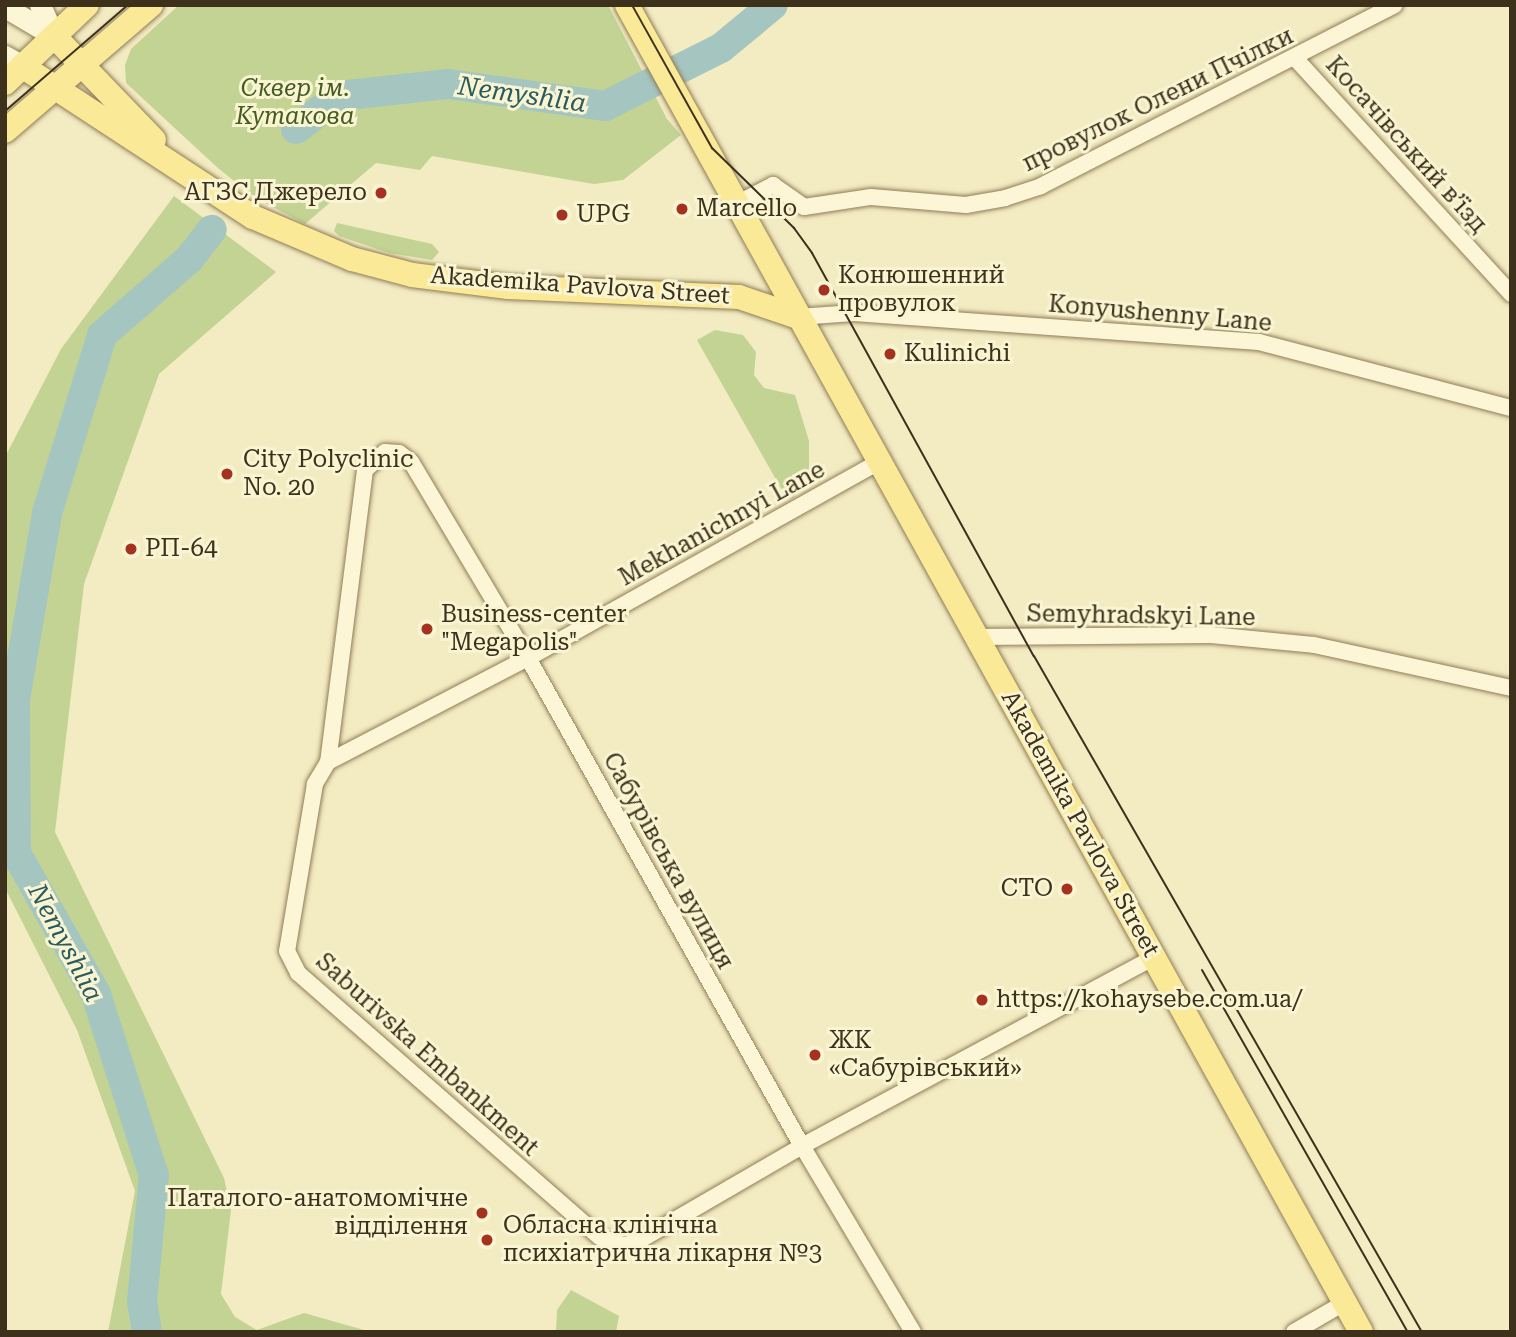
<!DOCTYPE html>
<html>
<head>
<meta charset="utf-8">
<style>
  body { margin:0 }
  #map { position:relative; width:1516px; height:1337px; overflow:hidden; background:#f3ebc2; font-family:"Roboto Serif",serif }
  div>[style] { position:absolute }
  .green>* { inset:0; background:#c2d394 }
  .river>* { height:30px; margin:-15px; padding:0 15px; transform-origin:15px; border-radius:15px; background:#a5c5c0 }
  .roads { filter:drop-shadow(0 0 2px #8f7d57) drop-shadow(0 0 2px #8f7d57) }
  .street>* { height:16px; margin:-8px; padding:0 8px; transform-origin:8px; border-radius:8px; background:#fcf6d6 }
  .secondary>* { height:21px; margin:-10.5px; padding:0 10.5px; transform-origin:10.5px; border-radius:10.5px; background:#fcf6d6 }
  .primary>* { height:24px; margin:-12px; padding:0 12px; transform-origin:12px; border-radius:12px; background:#fae996 }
  .tram>* { height:2px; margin:-1px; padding:0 1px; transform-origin:1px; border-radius:1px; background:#3d311c }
  .dots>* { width:19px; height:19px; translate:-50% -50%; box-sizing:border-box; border:4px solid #f9f4d2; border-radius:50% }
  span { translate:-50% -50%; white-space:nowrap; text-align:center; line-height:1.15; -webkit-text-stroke:6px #f9f4d2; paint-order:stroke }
  .park-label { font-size:24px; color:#455c21; font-style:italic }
  .street-label { font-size:24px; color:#3d311c }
  .poi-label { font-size:24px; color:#3d311c }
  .right { translate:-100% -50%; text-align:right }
  .left { translate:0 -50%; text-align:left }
  .water-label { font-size:26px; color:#2a5b5f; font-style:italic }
  .frame { position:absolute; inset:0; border:7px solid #3d311c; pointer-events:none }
</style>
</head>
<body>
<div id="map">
  <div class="green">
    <i style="clip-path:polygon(179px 5px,608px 5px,667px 119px,681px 135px,623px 180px,594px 184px,432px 156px,420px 170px,376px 163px,305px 224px,256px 198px,219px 169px,126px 83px,125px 65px,131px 49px)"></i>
    <i style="clip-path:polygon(174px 196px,276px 272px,159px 374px,84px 584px,55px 832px,224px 1178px,231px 1210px,221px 1294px,235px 1317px,257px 1330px,304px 1313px,371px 1332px,108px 1332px,135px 1191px,77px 1030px,5px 888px,5px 457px,61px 349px)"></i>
    <i style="clip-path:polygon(337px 223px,432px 244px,439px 252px,432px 260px,389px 253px,339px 236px,334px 231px)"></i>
    <i style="clip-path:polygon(715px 330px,743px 335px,756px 352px,754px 375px,764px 388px,795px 395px,809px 441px,809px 472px,793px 498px,787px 499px,697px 340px)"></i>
    <i style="clip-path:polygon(571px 1290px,619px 1316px,616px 1332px,556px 1332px,557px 1310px)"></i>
  </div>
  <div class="river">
    <i style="left:296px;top:129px;width:54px;rotate:-37.5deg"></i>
    <i style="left:339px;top:96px;width:110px;rotate:-6.3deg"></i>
    <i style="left:448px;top:84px;width:159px;rotate:8deg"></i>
    <i style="left:605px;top:106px;width:130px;rotate:-26.6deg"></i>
    <i style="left:721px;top:48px;width:67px;rotate:-39.6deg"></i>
    <i style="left:147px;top:1332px;width:30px;rotate:-99deg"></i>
    <i style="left:142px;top:1302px;width:127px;rotate:-84.6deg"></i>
    <i style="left:154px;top:1176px;width:191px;rotate:-107.7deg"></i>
    <i style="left:96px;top:994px;width:162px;rotate:-119.6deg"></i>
    <i style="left:16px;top:853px;width:154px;rotate:-90.4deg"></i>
    <i style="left:15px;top:699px;width:189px;rotate:-80.2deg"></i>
    <i style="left:47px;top:513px;width:186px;rotate:-72.8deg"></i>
    <i style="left:102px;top:335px;width:116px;rotate:-41.1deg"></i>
    <i style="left:189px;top:259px;width:37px;rotate:-52deg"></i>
  </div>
  <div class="roads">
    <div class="street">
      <i style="left:1295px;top:58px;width:320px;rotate:47.5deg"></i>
      <i style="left:736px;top:204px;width:42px;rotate:-27.2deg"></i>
      <i style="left:773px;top:185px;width:38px;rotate:35deg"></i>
      <i style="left:804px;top:207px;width:68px;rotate:-8.5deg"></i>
      <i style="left:871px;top:197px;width:95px;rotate:4.8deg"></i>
      <i style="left:966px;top:205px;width:40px;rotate:-10deg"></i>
      <i style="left:1005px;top:198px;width:38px;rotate:-18deg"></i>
      <i style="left:1041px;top:186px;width:397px;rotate:-27.1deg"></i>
      <i style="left:798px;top:317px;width:56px;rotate:-4.1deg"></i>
      <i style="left:854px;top:313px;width:406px;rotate:4.1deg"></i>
      <i style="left:1259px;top:342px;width:260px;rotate:14.7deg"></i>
      <i style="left:977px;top:637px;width:234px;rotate:-0.5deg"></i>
      <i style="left:1211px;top:635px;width:103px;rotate:5.5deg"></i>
      <i style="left:1314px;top:645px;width:202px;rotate:12.3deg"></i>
      <i style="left:328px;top:762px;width:225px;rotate:-27.5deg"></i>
      <i style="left:528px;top:658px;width:401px;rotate:-29.2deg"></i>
      <i style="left:913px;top:1332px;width:217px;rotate:-120.8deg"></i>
      <i style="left:802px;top:1146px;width:560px;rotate:-119.31deg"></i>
      <i style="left:528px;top:658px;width:228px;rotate:-120.8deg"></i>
      <i style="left:411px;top:462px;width:15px;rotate:-143deg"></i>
      <i style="left:399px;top:453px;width:14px;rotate:-176deg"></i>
      <i style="left:385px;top:452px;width:27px;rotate:138deg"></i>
      <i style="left:365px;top:470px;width:294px;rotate:97.2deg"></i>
      <i style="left:328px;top:762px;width:26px;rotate:121deg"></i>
      <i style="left:315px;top:784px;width:169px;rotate:99.5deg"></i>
      <i style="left:287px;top:951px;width:25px;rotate:63deg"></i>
      <i style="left:298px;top:973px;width:401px;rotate:41.2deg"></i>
      <i style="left:600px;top:1237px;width:24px;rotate:19deg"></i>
      <i style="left:623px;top:1245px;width:12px;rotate:-9deg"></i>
      <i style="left:635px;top:1243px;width:193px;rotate:-30.1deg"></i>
      <i style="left:802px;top:1146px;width:400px;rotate:-28.2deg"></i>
      <i style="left:1294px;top:1332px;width:58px;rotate:-30.1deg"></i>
    </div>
    <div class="secondary">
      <i style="left:40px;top:5px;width:34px;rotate:66deg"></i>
      <i style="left:5px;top:7px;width:57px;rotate:30.6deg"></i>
      <i style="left:5px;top:56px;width:20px;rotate:30deg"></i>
    </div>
    <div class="primary">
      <i style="left:627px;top:5px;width:1516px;rotate:61.05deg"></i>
      <i style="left:54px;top:36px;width:144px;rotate:46.1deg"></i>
      <i style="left:22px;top:66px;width:276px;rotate:33.2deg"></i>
      <i style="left:253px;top:217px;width:108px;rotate:23deg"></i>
      <i style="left:352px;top:259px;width:62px;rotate:14.9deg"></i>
      <i style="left:412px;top:275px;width:97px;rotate:7.1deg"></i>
      <i style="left:508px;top:287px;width:231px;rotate:2.5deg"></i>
      <i style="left:739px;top:297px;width:62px;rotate:18.7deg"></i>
      <i style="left:5px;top:83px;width:113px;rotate:-43.6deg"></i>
      <i style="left:5px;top:131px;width:193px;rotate:-40.8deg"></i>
    </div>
  </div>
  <div class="tram">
    <i style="left:632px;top:5px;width:164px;rotate:60.8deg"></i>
    <i style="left:712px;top:148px;width:115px;rotate:44.3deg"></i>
    <i style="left:794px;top:228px;width:31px;rotate:54deg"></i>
    <i style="left:812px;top:253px;width:460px;rotate:61.2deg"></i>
    <i style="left:1034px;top:656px;width:779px;rotate:60.15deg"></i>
    <i style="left:5px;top:111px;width:162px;rotate:-40.8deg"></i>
    <i style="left:1202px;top:970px;width:417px;rotate:60.4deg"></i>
  </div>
  <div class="dots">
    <i style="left:381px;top:193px;background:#a5321f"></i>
    <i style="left:682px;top:209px;background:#a5321f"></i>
    <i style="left:562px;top:215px;background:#a5321f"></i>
    <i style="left:824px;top:290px;background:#a5321f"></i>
    <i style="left:890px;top:354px;background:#a5321f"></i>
    <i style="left:227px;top:474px;background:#a5321f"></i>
    <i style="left:131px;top:549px;background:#a5321f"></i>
    <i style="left:427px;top:629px;background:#a5321f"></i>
    <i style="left:1067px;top:889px;background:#a5321f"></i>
    <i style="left:982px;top:1000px;background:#a5321f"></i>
    <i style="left:815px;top:1055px;background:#a5321f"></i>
    <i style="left:482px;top:1213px;background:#a5321f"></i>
    <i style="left:487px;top:1240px;background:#a5321f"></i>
  </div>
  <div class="park-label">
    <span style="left:295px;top:103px">Сквер ім.<br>Кутакова</span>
  </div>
  <div class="street-label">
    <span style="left:1158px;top:100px;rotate:-26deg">провулок Олени Пчілки</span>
    <span style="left:1406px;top:145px;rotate:48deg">Косачівський в’їзд</span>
    <span style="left:580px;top:286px;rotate:4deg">Akademika Pavlova Street</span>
    <span style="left:1160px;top:314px;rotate:5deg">Konyushenny Lane</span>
    <span style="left:722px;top:524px;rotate:-29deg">Mekhanichnyi Lane</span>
    <span style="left:1141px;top:616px;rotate:1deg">Semyhradskyi Lane</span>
    <span style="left:1080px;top:824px;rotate:61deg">Akademika Pavlova Street</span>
    <span style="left:668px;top:861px;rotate:61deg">Сабурівська вулиця</span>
    <span style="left:427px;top:1055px;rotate:42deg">Saburivska Embankment</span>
  </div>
  <div class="poi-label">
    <span class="right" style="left:367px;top:193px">АГЗС Джерело</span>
    <span class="left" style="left:696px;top:209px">Marcello</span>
    <span class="left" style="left:576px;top:215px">UPG</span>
    <span class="left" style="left:838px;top:290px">Конюшенний<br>провулок</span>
    <span class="left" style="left:904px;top:354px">Kulinichi</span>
    <span class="left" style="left:243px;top:474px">City Polyclinic<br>No. 20</span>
    <span class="left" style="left:145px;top:549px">РП-64</span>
    <span class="left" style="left:441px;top:629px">Business-center<br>"Megapolis"</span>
    <span class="right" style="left:1053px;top:889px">СТО</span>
    <span class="left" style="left:996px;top:1000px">https://kohaysebe.com.ua/</span>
    <span class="left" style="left:829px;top:1055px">ЖК<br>«Сабурівський»</span>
    <span class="right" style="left:468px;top:1213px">Паталого-анатомомічне<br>відділення</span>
    <span class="left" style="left:503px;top:1240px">Обласна клінічна<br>психіатрична лікарня №3</span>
  </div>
  <div class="water-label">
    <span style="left:522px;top:95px;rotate:8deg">Nemyshlia</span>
    <span style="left:65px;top:943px;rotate:62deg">Nemyshlia</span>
  </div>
  <div class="frame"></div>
</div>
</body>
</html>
